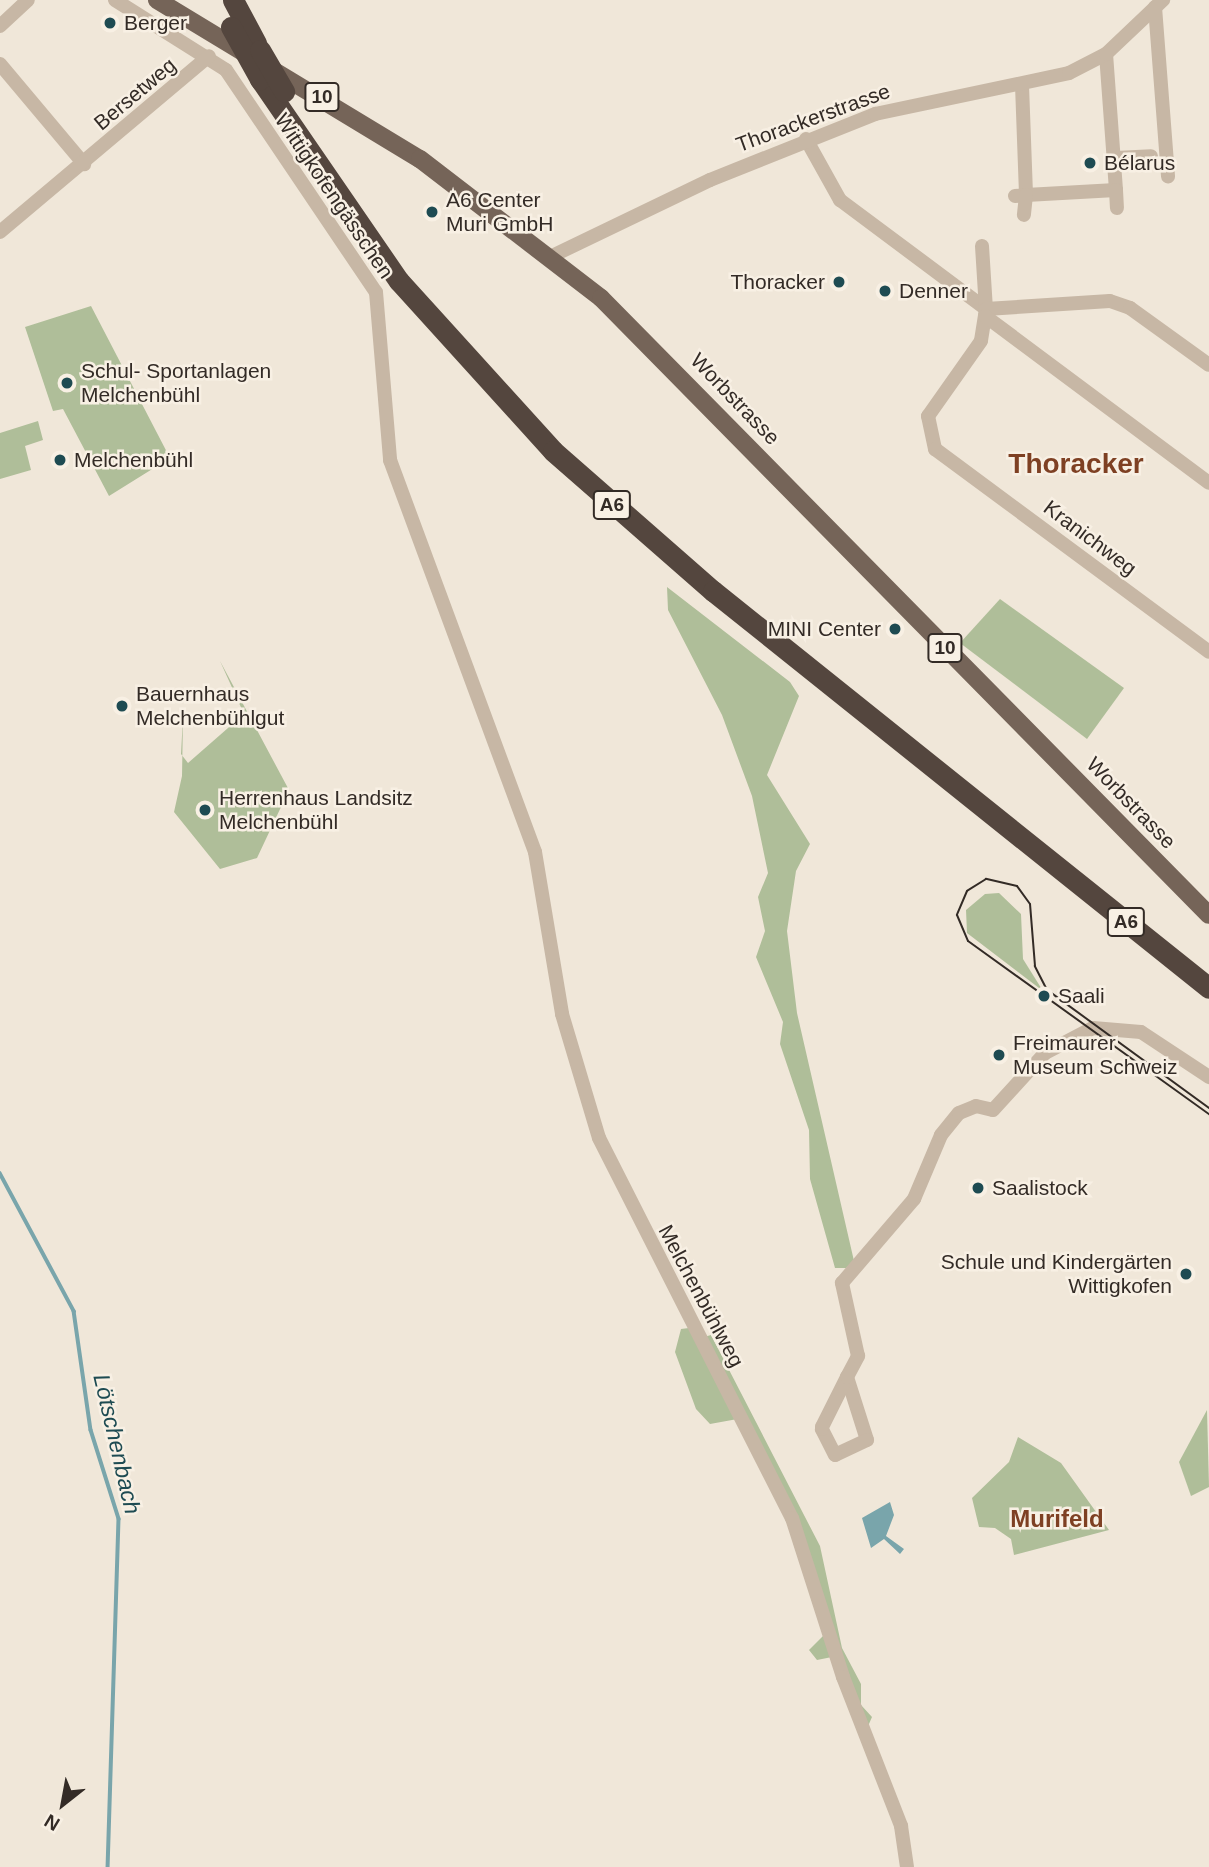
<!DOCTYPE html>
<html>
<head>
<meta charset="utf-8">
<style>
  body { margin:0 }
  #map { position:relative; width:1209px; height:1867px; overflow:hidden; background:#f0e7d9; font-family:Helvetica,sans-serif }
  div>[style] { position:absolute }
  .green>* { inset:0; background:#afbe99 }
  .water>* { inset:0; background:#79a5ab }
  .stream>* { height:3.5px; margin:-1.75px; padding:0 1.75px; transform-origin:1.75px; border-radius:1.75px; background:#79a5ab }
  .minor>* { height:14px; margin:-7px; padding:0 7px; transform-origin:7px; border-radius:7px; background:#c7b7a5 }
  .major>* { height:18px; margin:-9px; padding:0 9px; transform-origin:9px; border-radius:9px; background:#756458 }
  .highway>* { height:21px; margin:-10.5px; padding:0 10.5px; transform-origin:10.5px; border-radius:10.5px; background:#54463e }
  .tram>* { height:2px; margin:-1px; padding:0 1px; transform-origin:1px; border-radius:1px; background:#332b26 }
  .highway-bridge>* { height:21px; margin:-10.5px; padding:0 10.5px; transform-origin:10.5px; border-radius:10.5px; background:#54463e }
  .dots>* { width:19px; height:19px; translate:-50% -50%; box-sizing:border-box; border:4px solid #f8f0e4; border-radius:50% }
  span { translate:-50% -50%; white-space:nowrap; text-align:center; line-height:1.15; -webkit-text-stroke:5px #f8f0e4; paint-order:stroke }
  .shield-label span { padding:2px 5px; background:#f8f0e4; border:2px solid; border-radius:5px; -webkit-text-stroke-width:0 }
  .shield-label { font-size:19px; color:#332b26; font-weight:700 }
  .poi-label { font-size:21px; color:#332b26 }
  .left { translate:0 -50%; text-align:left }
  .right { translate:-100% -50%; text-align:right }
  .street-label { font-size:21px; color:#332b26 }
  .water-label { font-size:23px; color:#1e4b52; font-style:italic }
  .quarter-label { font-size:24px; color:#7e4023; font-weight:700 }
  .district-label { font-size:28px; color:#7e4023; font-weight:700 }
  .north { position:absolute; left:28px; top:1769px; width:70px; height:70px; -webkit-text-stroke:5px #f8f0e4; paint-order:stroke; rotate:211deg; font-size:19px; font-weight:700; line-height:28px; text-align:center; color:#332b26 }
  .north::after { content:''; display:block; margin:auto; width:24px; height:32px; background:#332b26; clip-path:polygon(50% 0,100% 100%,50% 72%,0 100%) }
</style>
</head>
<body>
<div id="map">
  <div class="green">
    <i style="clip-path:polygon(91px 306px,170px 458px,109px 496px,63px 409px,53px 411px,25px 327px)"></i>
    <i style="clip-path:polygon(38px 421px,43px 440px,25px 446px,31px 470px,0 479px,0 433px)"></i>
    <i style="clip-path:polygon(667px 587px,790px 682px,799px 696px,767px 775px,810px 844px,796px 871px,787px 931px,797px 1013px,854px 1261px,846px 1268px,835px 1268px,810px 1179px,809px 1130px,780px 1044px,783px 1022px,756px 957px,765px 931px,758px 897px,768px 873px,752px 796px,722px 715px,668px 610px)"></i>
    <i style="clip-path:polygon(1000px 599px,1124px 688px,1087px 739px,960px 643px)"></i>
    <i style="clip-path:polygon(evenodd,220px 661px,289px 790px,257px 858px,220px 869px,174px 812px,182px 776px,183px 717px,220px 661px,220px 661px,244px 714px,188px 763px,181px 754px,183px 717px,220px 661px)"></i>
    <i style="clip-path:polygon(999px 893px,1021px 914px,1023px 959px,1043px 991px,967px 933px,966px 910px,985px 894px)"></i>
    <i style="clip-path:polygon(689px 1328px,697px 1339px,711px 1335px,820px 1546px,842px 1648px,861px 1684px,861px 1705px,872px 1717px,865px 1733px,837px 1656px,817px 1660px,809px 1650px,826px 1633px,813px 1574px,743px 1418px,710px 1424px,696px 1409px,675px 1352px,681px 1329px)"></i>
    <i style="clip-path:polygon(1207px 1410px,1209px 1487px,1191px 1496px,1179px 1462px)"></i>
    <i style="clip-path:polygon(1018px 1437px,1061px 1463px,1109px 1530px,1014px 1555px,1011px 1539px,995px 1528px,979px 1527px,972px 1498px,1009px 1462px)"></i>
  </div>
  <div class="water">
    <i style="clip-path:polygon(890px 1502px,894px 1515px,886px 1536px,904px 1549px,900px 1554px,884px 1539px,871px 1548px,862px 1518px)"></i>
  </div>
  <div class="stream">
    <i style="left:0;top:1173px;width:157px;rotate:61.8deg"></i>
    <i style="left:74px;top:1311px;width:120px;rotate:81.9deg"></i>
    <i style="left:91px;top:1430px;width:93px;rotate:72.5deg"></i>
    <i style="left:119px;top:1519px;width:348px;rotate:91.8deg"></i>
  </div>
  <div class="minor">
    <i style="left:115px;top:0;width:131px;rotate:32.2deg"></i>
    <i style="left:226px;top:70px;width:268px;rotate:56deg"></i>
    <i style="left:376px;top:292px;width:169px;rotate:85.2deg"></i>
    <i style="left:390px;top:460px;width:418px;rotate:69.7deg"></i>
    <i style="left:535px;top:852px;width:164px;rotate:80.5deg"></i>
    <i style="left:562px;top:1014px;width:129px;rotate:73.4deg"></i>
    <i style="left:599px;top:1138px;width:426px;rotate:63.1deg"></i>
    <i style="left:792px;top:1518px;width:167px;rotate:72.2deg"></i>
    <i style="left:843px;top:1677px;width:160px;rotate:68.7deg"></i>
    <i style="left:901px;top:1826px;width:41px;rotate:81.7deg"></i>
    <i style="left:1155px;top:7px;width:170px;rotate:85.6deg"></i>
    <i style="left:0;top:26px;width:38px;rotate:-43deg"></i>
    <i style="left:0;top:64px;width:131px;rotate:50deg"></i>
    <i style="left:1022px;top:85px;width:110px;rotate:87.9deg"></i>
    <i style="left:1026px;top:195px;width:90px;rotate:-3.2deg"></i>
    <i style="left:1116px;top:190px;width:136px;rotate:-94.2deg"></i>
    <i style="left:806px;top:139px;width:70px;rotate:60.9deg"></i>
    <i style="left:840px;top:200px;width:182px;rotate:36.7deg"></i>
    <i style="left:986px;top:309px;width:32px;rotate:99deg"></i>
    <i style="left:981px;top:341px;width:92px;rotate:125.2deg"></i>
    <i style="left:928px;top:416px;width:34px;rotate:78deg"></i>
    <i style="left:935px;top:449px;width:341px;rotate:36.5deg"></i>
    <i style="left:1116px;top:158px;width:35px;rotate:-3deg"></i>
    <i style="left:1116px;top:190px;width:18px;rotate:87deg"></i>
    <i style="left:1015px;top:196px;width:11px;rotate:-5deg"></i>
    <i style="left:1026px;top:195px;width:20px;rotate:96deg"></i>
    <i style="left:0;top:232px;width:273px;rotate:-40.1deg"></i>
    <i style="left:982px;top:246px;width:63px;rotate:86.4deg"></i>
    <i style="left:986px;top:309px;width:124px;rotate:-3.7deg"></i>
    <i style="left:1110px;top:301px;width:21px;rotate:19deg"></i>
    <i style="left:1130px;top:308px;width:97px;rotate:35.8deg"></i>
    <i style="left:552px;top:256px;width:175px;rotate:-25.7deg"></i>
    <i style="left:710px;top:180px;width:178px;rotate:-21.8deg"></i>
    <i style="left:875px;top:114px;width:198px;rotate:-11.9deg"></i>
    <i style="left:1069px;top:73px;width:42px;rotate:-27.2deg"></i>
    <i style="left:1106px;top:54px;width:79px;rotate:-43.5deg"></i>
    <i style="left:985px;top:316px;width:279px;rotate:36.7deg"></i>
    <i style="left:847px;top:1377px;width:66px;rotate:72.4deg"></i>
    <i style="left:867px;top:1440px;width:35px;rotate:155deg"></i>
    <i style="left:835px;top:1455px;width:29px;rotate:-117deg"></i>
    <i style="left:822px;top:1429px;width:2px;rotate:-90deg"></i>
    <i style="left:822px;top:1427px;width:56px;rotate:-63.4deg"></i>
    <i style="left:847px;top:1377px;width:24px;rotate:-62deg"></i>
    <i style="left:858px;top:1356px;width:75px;rotate:-102.4deg"></i>
    <i style="left:842px;top:1283px;width:111px;rotate:-49.4deg"></i>
    <i style="left:914px;top:1199px;width:69px;rotate:-67.1deg"></i>
    <i style="left:941px;top:1135px;width:28px;rotate:-51deg"></i>
    <i style="left:959px;top:1113px;width:18px;rotate:-22deg"></i>
    <i style="left:976px;top:1106px;width:17px;rotate:13deg"></i>
    <i style="left:993px;top:1110px;width:77px;rotate:-47.6deg"></i>
    <i style="left:1045px;top:1053px;width:54px;rotate:-27.5deg"></i>
    <i style="left:1093px;top:1028px;width:48px;rotate:4.8deg"></i>
    <i style="left:1141px;top:1032px;width:82px;rotate:33.5deg"></i>
  </div>
  <div class="major">
    <i style="left:157px;top:0;width:307px;rotate:31.2deg"></i>
    <i style="left:420px;top:159px;width:228px;rotate:37.5deg"></i>
    <i style="left:601px;top:298px;width:866px;rotate:45.42deg"></i>
  </div>
  <div class="highway">
    <i style="left:233px;top:0;width:49px;rotate:61.9deg"></i>
    <i style="left:260px;top:79px;width:245px;rotate:55.5deg"></i>
    <i style="left:399px;top:281px;width:229px;rotate:47.8deg"></i>
    <i style="left:553px;top:451px;width:213px;rotate:41.2deg"></i>
    <i style="left:713px;top:591px;width:635px;rotate:38.67deg"></i>
  </div>
  <div class="tram">
    <i style="left:1209px;top:1108px;width:200px;rotate:-143.9deg"></i>
    <i style="left:1047px;top:990px;width:27px;rotate:-117deg"></i>
    <i style="left:1035px;top:966px;width:62px;rotate:-94.6deg"></i>
    <i style="left:1030px;top:904px;width:22px;rotate:-126deg"></i>
    <i style="left:1017px;top:886px;width:32px;rotate:-167deg"></i>
    <i style="left:986px;top:879px;width:22px;rotate:148deg"></i>
    <i style="left:967px;top:891px;width:26px;rotate:113deg"></i>
    <i style="left:957px;top:915px;width:28px;rotate:67deg"></i>
    <i style="left:968px;top:941px;width:297px;rotate:35.7deg"></i>
  </div>
  <div class="highway-bridge">
    <i style="left:231px;top:27px;width:60px;rotate:60.9deg"></i>
    <i style="left:260px;top:50px;width:48px;rotate:59.7deg"></i>
  </div>
  <div class="dots">
    <i style="left:110px;top:23px;background:#1e4b52"></i>
    <i style="left:1090px;top:163px;background:#1e4b52"></i>
    <i style="left:432px;top:212px;background:#1e4b52"></i>
    <i style="left:839px;top:282px;background:#1e4b52"></i>
    <i style="left:885px;top:291px;background:#1e4b52"></i>
    <i style="left:67px;top:383px;background:#1e4b52"></i>
    <i style="left:60px;top:460px;background:#1e4b52"></i>
    <i style="left:895px;top:629px;background:#1e4b52"></i>
    <i style="left:122px;top:706px;background:#1e4b52"></i>
    <i style="left:205px;top:810px;background:#1e4b52"></i>
    <i style="left:1044px;top:996px;background:#1e4b52"></i>
    <i style="left:999px;top:1055px;background:#1e4b52"></i>
    <i style="left:978px;top:1188px;background:#1e4b52"></i>
    <i style="left:1186px;top:1274px;background:#1e4b52"></i>
  </div>
  <div class="shield-label">
    <span style="left:322px;top:97px">10</span>
    <span style="left:612px;top:505px">A6</span>
    <span style="left:945px;top:648px">10</span>
    <span style="left:1126px;top:922px">A6</span>
  </div>
  <div class="poi-label">
    <span class="left" style="left:124px;top:23px">Berger</span>
    <span class="left" style="left:1104px;top:163px">Bélarus</span>
    <span class="left" style="left:446px;top:212px">A6 Center<br>Muri GmbH</span>
    <span class="right" style="left:825px;top:282px">Thoracker</span>
    <span class="left" style="left:899px;top:291px">Denner</span>
    <span class="left" style="left:81px;top:383px">Schul- Sportanlagen<br>Melchenbühl</span>
    <span class="left" style="left:74px;top:460px">Melchenbühl</span>
    <span class="right" style="left:881px;top:629px">MINI Center</span>
    <span class="left" style="left:136px;top:706px">Bauernhaus<br>Melchenbühlgut</span>
    <span class="left" style="left:219px;top:810px">Herrenhaus Landsitz<br>Melchenbühl</span>
    <span class="left" style="left:1058px;top:996px">Saali</span>
    <span class="left" style="left:1013px;top:1055px">Freimaurer<br>Museum Schweiz</span>
    <span class="left" style="left:992px;top:1188px">Saalistock</span>
    <span class="right" style="left:1172px;top:1274px">Schule und Kindergärten<br>Wittigkofen</span>
  </div>
  <div class="street-label">
    <span style="left:135px;top:94px;rotate:-40deg">Bersetweg</span>
    <span style="left:813px;top:118px;rotate:-20deg">Thorackerstrasse</span>
    <span style="left:334px;top:196px;rotate:56deg">Wittigkofengässchen</span>
    <span style="left:735px;top:399px;rotate:46deg">Worbstrasse</span>
    <span style="left:1090px;top:538px;rotate:37deg">Kranichweg</span>
    <span style="left:1131px;top:803px;rotate:46deg">Worbstrasse</span>
    <span style="left:701px;top:1296px;rotate:62deg">Melchenbühlweg</span>
  </div>
  <div class="water-label">
    <span style="left:117px;top:1444px;rotate:77deg">Lötschenbach</span>
  </div>
  <div class="quarter-label">
    <span style="left:1057px;top:1519px">Murifeld</span>
  </div>
  <div class="district-label">
    <span style="left:1076px;top:464px">Thoracker</span>
  </div>
  <div class="north">N</div>
</div>
</body>
</html>
